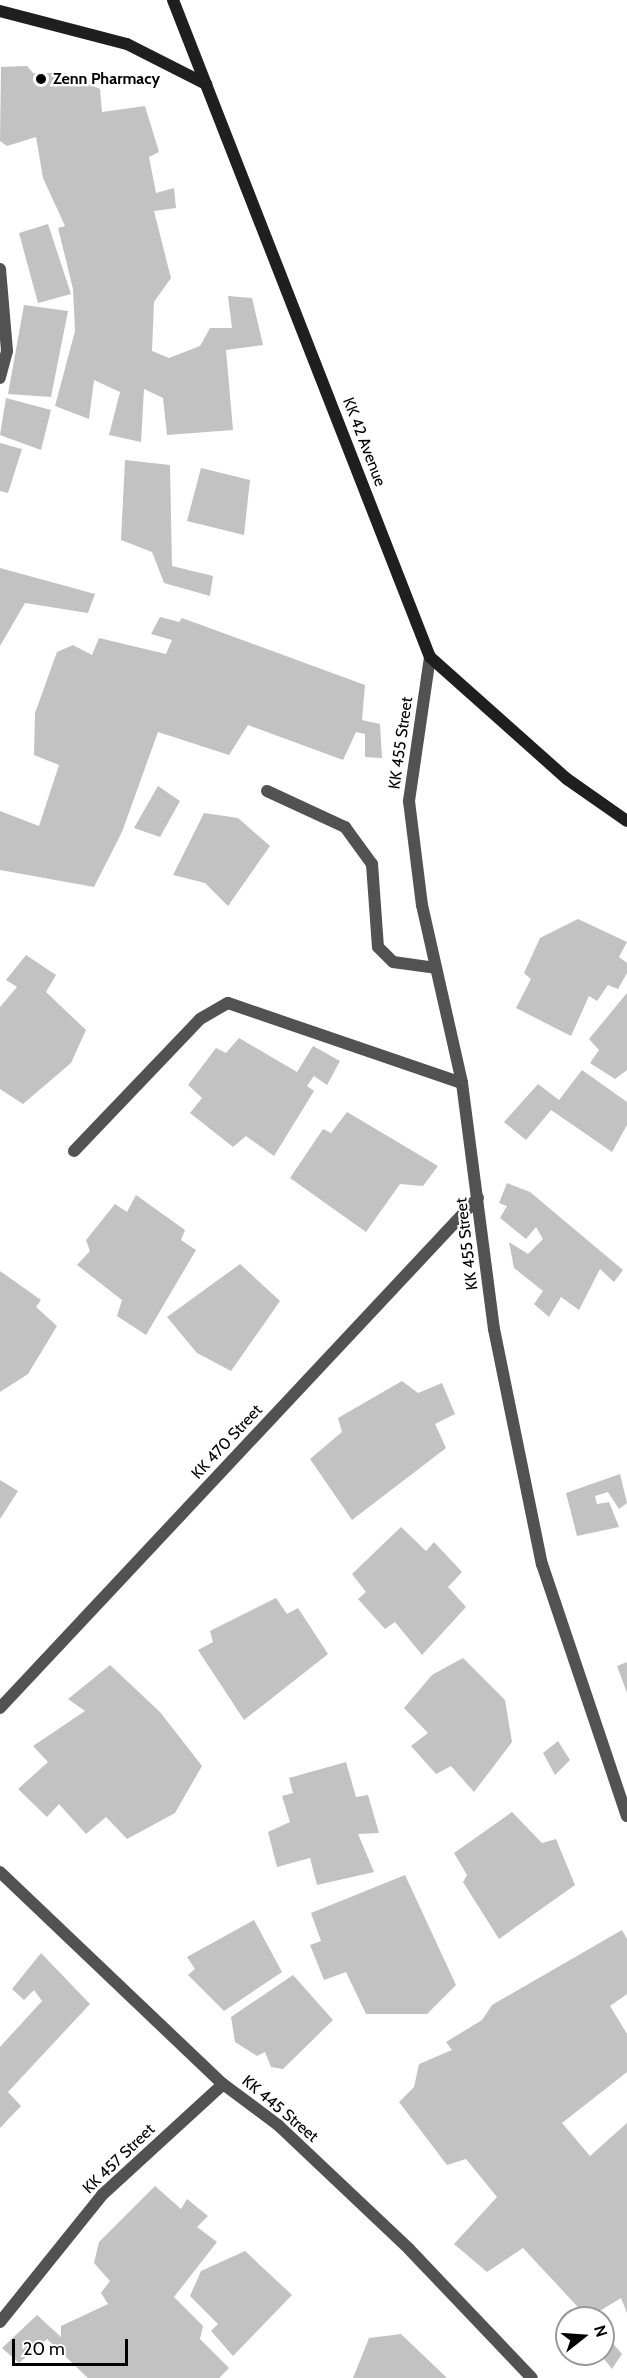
<!DOCTYPE html>
<html>
<head>
<meta charset="utf-8">
<style>
  body { margin:0 }
  #map { position:relative; width:627px; height:2378px; overflow:hidden; background:#fff; font-family:Cabin,sans-serif }
  div>[style] { position:absolute }
  .building>* { inset:0; background:#c2c2c2 }
  .service>* { height:12px; margin:-6px; padding:0 6px; transform-origin:6px; border-radius:6px; background:#525252 }
  .minor>* { height:12px; margin:-6px; padding:0 6px; transform-origin:6px; border-radius:6px; background:#525252 }
  .secondary>* { height:12px; margin:-6px; padding:0 6px; transform-origin:6px; border-radius:6px; background:#1f1f1f }
  .dots>* { width:16px; height:16px; translate:-50% -50%; box-sizing:border-box; border:3px solid #fff; border-radius:50% }
  span { translate:-50% -50%; white-space:nowrap; text-align:center; line-height:1.15; -webkit-text-stroke:4.5px #fff; paint-order:stroke }
  .poi-label { font-size:16px; color:#000; font-weight:700 }
  .left { translate:0 -50%; text-align:left }
  .street-label { font-size:16px; color:#000 }
  .north { position:absolute; left:555px; top:2306px; width:60px; height:60px; box-sizing:border-box; background:#fff; border:2px solid #999; border-radius:50%; rotate:73deg; font-size:16px; font-weight:700; line-height:24px; text-align:center; color:#000 }
  .north::after { content:''; display:block; margin:auto; width:21px; height:27px; background:#000; clip-path:polygon(50% 0,100% 100%,50% 72%,0 100%) }
  .scale { position:absolute; left:12px; top:2339px; width:116px; height:27px; box-sizing:border-box; border:3px solid #000; border-top:0; padding-left:8px; font-size:18px; line-height:21px; white-space:nowrap; color:#000; -webkit-text-stroke:4px #fff; paint-order:stroke }
</style>
</head>
<body>
<div id="map">
  <div class="building">
    <i style="clip-path:polygon(27px 66px,33px 73px,64px 73px,100px 89px,102px 112px,145px 106px,159px 152px,149px 157px,156px 193px,174px 188px,176px 208px,154px 211px,171px 278px,154px 302px,152px 351px,169px 358px,200px 346px,210px 328px,232px 328px,228px 296px,252px 298px,263px 345px,226px 350px,233px 430px,167px 435px,163px 398px,144px 389px,141px 442px,109px 435px,120px 392px,94px 380px,89px 419px,55px 406px,75px 331px,73px 289px,58px 228px,65px 226px,43px 178px,36px 137px,7px 146px,0 141px,1px 67px)"></i>
    <i style="clip-path:polygon(48px 224px,71px 294px,38px 303px,19px 233px)"></i>
    <i style="clip-path:polygon(24px 305px,68px 311px,51px 397px,8px 394px)"></i>
    <i style="clip-path:polygon(6px 398px,51px 410px,41px 450px,0 435px)"></i>
    <i style="clip-path:polygon(0 443px,22px 449px,8px 493px,0 491px)"></i>
    <i style="clip-path:polygon(125px 460px,170px 465px,172px 566px,213px 576px,210px 596px,164px 583px,152px 552px,121px 540px)"></i>
    <i style="clip-path:polygon(201px 468px,250px 480px,244px 535px,187px 521px)"></i>
    <i style="clip-path:polygon(0 568px,95px 594px,88px 613px,25px 603px,0 646px)"></i>
    <i style="clip-path:polygon(160px 617px,179px 622px,182px 618px,365px 685px,362px 720px,380px 724px,382px 758px,365px 757px,365px 734px,356px 732px,343px 760px,248px 725px,229px 755px,158px 732px,122px 832px,94px 887px,0 870px,0 811px,39px 826px,59px 765px,34px 755px,35px 713px,57px 652px,73px 645px,92px 655px,99px 638px,166px 654px,172px 640px,151px 634px)"></i>
    <i style="clip-path:polygon(158px 786px,180px 801px,160px 837px,134px 828px)"></i>
    <i style="clip-path:polygon(204px 813px,238px 818px,270px 846px,228px 906px,205px 883px,173px 875px)"></i>
    <i style="clip-path:polygon(578px 919px,627px 942px,619px 957px,627px 963px,627px 973px,618px 989px,608px 985px,597px 1001px,589px 996px,571px 1036px,516px 1008px,531px 979px,524px 973px,540px 938px)"></i>
    <i style="clip-path:polygon(26px 955px,56px 975px,46px 992px,86px 1030px,71px 1063px,23px 1104px,0 1089px,0 1007px,17px 987px,6px 980px)"></i>
    <i style="clip-path:polygon(627px 993px,627px 1070px,615px 1079px,590px 1063px,599px 1050px,589px 1039px)"></i>
    <i style="clip-path:polygon(239px 1038px,297px 1072px,313px 1046px,340px 1061px,327px 1085px,314px 1076px,307px 1086px,314px 1091px,274px 1156px,246px 1136px,233px 1147px,190px 1113px,202px 1098px,188px 1085px,216px 1048px,226px 1053px)"></i>
    <i style="clip-path:polygon(582px 1070px,627px 1102px,627px 1125px,612px 1152px,551px 1110px,526px 1140px,504px 1122px,538px 1084px,559px 1100px)"></i>
    <i style="clip-path:polygon(347px 1112px,438px 1166px,423px 1186px,400px 1184px,366px 1232px,290px 1178px,323px 1129px,331px 1133px)"></i>
    <i style="clip-path:polygon(507px 1183px,530px 1192px,623px 1270px,614px 1282px,600px 1269px,579px 1310px,561px 1297px,549px 1317px,534px 1304px,543px 1291px,514px 1268px,509px 1242px,528px 1254px,543px 1239px,536px 1227px,526px 1239px,500px 1218px,507px 1206px,499px 1203px)"></i>
    <i style="clip-path:polygon(136px 1195px,185px 1230px,181px 1240px,196px 1250px,146px 1335px,117px 1316px,122px 1300px,77px 1265px,90px 1251px,86px 1240px,115px 1204px,127px 1212px)"></i>
    <i style="clip-path:polygon(240px 1264px,280px 1301px,231px 1371px,197px 1353px,167px 1317px)"></i>
    <i style="clip-path:polygon(0 1271px,41px 1300px,36px 1307px,57px 1326px,28px 1374px,0 1392px)"></i>
    <i style="clip-path:polygon(402px 1381px,418px 1393px,442px 1383px,455px 1414px,435px 1424px,446px 1448px,352px 1520px,310px 1459px,342px 1432px,338px 1418px)"></i>
    <i style="clip-path:polygon(620px 1474px,627px 1503px,619px 1509px,608px 1492px,595px 1496px,597px 1504px,609px 1502px,619px 1527px,577px 1536px,566px 1493px)"></i>
    <i style="clip-path:polygon(0 1480px,18px 1491px,0 1519px)"></i>
    <i style="clip-path:polygon(401px 1527px,426px 1551px,434px 1542px,462px 1572px,448px 1587px,466px 1607px,422px 1655px,395px 1622px,385px 1629px,358px 1599px,366px 1592px,352px 1574px)"></i>
    <i style="clip-path:polygon(276px 1598px,287px 1614px,298px 1608px,328px 1654px,244px 1720px,198px 1650px,213px 1642px,210px 1631px)"></i>
    <i style="clip-path:polygon(463px 1658px,505px 1700px,512px 1742px,474px 1792px,451px 1766px,436px 1774px,411px 1746px,428px 1733px,404px 1708px,432px 1675px)"></i>
    <i style="clip-path:polygon(627px 1662px,627px 1693px,617px 1666px)"></i>
    <i style="clip-path:polygon(110px 1665px,160px 1712px,202px 1766px,175px 1813px,127px 1839px,106px 1817px,86px 1834px,59px 1804px,47px 1817px,18px 1789px,48px 1762px,33px 1746px,85px 1711px,68px 1699px)"></i>
    <i style="clip-path:polygon(558px 1741px,570px 1760px,555px 1775px,543px 1753px)"></i>
    <i style="clip-path:polygon(346px 1762px,356px 1797px,368px 1795px,379px 1833px,358px 1834px,374px 1872px,317px 1885px,310px 1858px,277px 1867px,268px 1832px,290px 1822px,282px 1796px,293px 1793px,289px 1778px)"></i>
    <i style="clip-path:polygon(512px 1812px,542px 1843px,556px 1839px,575px 1885px,499px 1939px,463px 1882px,467px 1875px,454px 1853px)"></i>
    <i style="clip-path:polygon(405px 1875px,456px 1985px,427px 2014px,366px 2014px,346px 1972px,324px 1980px,310px 1945px,321px 1941px,311px 1913px)"></i>
    <i style="clip-path:polygon(254px 1920px,282px 1972px,224px 2011px,188px 1975px,195px 1969px,187px 1957px)"></i>
    <i style="clip-path:polygon(622px 1930px,627px 1939px,627px 1994px,610px 2006px,627px 2034px,627px 2072px,562px 2123px,590px 2156px,627px 2123px,627px 2313px,621px 2298px,588px 2318px,523px 2248px,487px 2272px,454px 2244px,497px 2197px,466px 2159px,447px 2165px,399px 2102px,414px 2087px,419px 2064px,452px 2050px,446px 2042px,482px 2020px,492px 2005px)"></i>
    <i style="clip-path:polygon(41px 1953px,90px 2004px,8px 2092px,21px 2106px,0 2128px,0 2047px,42px 2001px,34px 1990px,24px 2000px,12px 1989px)"></i>
    <i style="clip-path:polygon(293px 1975px,333px 2020px,283px 2069px,271px 2067px,265px 2052px,257px 2056px,235px 2042px,231px 2017px)"></i>
    <i style="clip-path:polygon(155px 2186px,181px 2209px,187px 2199px,208px 2216px,197px 2227px,217px 2242px,174px 2297px,203px 2326px,200px 2339px,229px 2368px,219px 2378px,88px 2378px,47px 2339px,19px 2363px,2px 2348px,37px 2315px,61px 2337px,61px 2326px,108px 2304px,101px 2293px,110px 2281px,94px 2263px,99px 2242px)"></i>
    <i style="clip-path:polygon(245px 2251px,292px 2295px,233px 2356px,211px 2331px,218px 2324px,190px 2296px,201px 2271px)"></i>
    <i style="clip-path:polygon(401px 2334px,447px 2378px,353px 2378px,369px 2338px)"></i>
    <i style="clip-path:polygon(609px 2339px,622px 2354px,612px 2369px,600px 2354px)"></i>
  </div>
  <div class="service">
    <i style="left:267px;top:791px;width:86px;rotate:24.8deg"></i>
    <i style="left:345px;top:827px;width:46px;rotate:53.9deg"></i>
    <i style="left:372px;top:864px;width:83px;rotate:85.9deg"></i>
    <i style="left:378px;top:947px;width:21px;rotate:45deg"></i>
    <i style="left:393px;top:962px;width:43px;rotate:7.9deg"></i>
  </div>
  <div class="minor">
    <i style="left:0;top:269px;width:82px;rotate:85.1deg"></i>
    <i style="left:7px;top:351px;width:28px;rotate:105deg"></i>
    <i style="left:430px;top:657px;width:146px;rotate:98.3deg"></i>
    <i style="left:409px;top:801px;width:105px;rotate:82.9deg"></i>
    <i style="left:422px;top:905px;width:182px;rotate:77.3deg"></i>
    <i style="left:462px;top:1083px;width:248px;rotate:82.6deg"></i>
    <i style="left:494px;top:1329px;width:240px;rotate:78.5deg"></i>
    <i style="left:542px;top:1564px;width:266px;rotate:71.4deg"></i>
    <i style="left:74px;top:1151px;width:182px;rotate:-46.3deg"></i>
    <i style="left:200px;top:1019px;width:32px;rotate:-30deg"></i>
    <i style="left:228px;top:1003px;width:247px;rotate:18.9deg"></i>
    <i style="left:0;top:1708px;width:699px;rotate:-46.86deg"></i>
    <i style="left:0;top:1872px;width:308px;rotate:43.6deg"></i>
    <i style="left:223px;top:2084px;width:69px;rotate:36.7deg"></i>
    <i style="left:278px;top:2125px;width:180px;rotate:43.4deg"></i>
    <i style="left:409px;top:2249px;width:178px;rotate:46.4deg"></i>
    <i style="left:0;top:2322px;width:163px;rotate:-51.2deg"></i>
    <i style="left:102px;top:2195px;width:164px;rotate:-42.5deg"></i>
  </div>
  <div class="secondary">
    <i style="left:173px;top:0;width:705px;rotate:68.64deg"></i>
    <i style="left:430px;top:657px;width:183px;rotate:41.7deg"></i>
    <i style="left:567px;top:779px;width:73px;rotate:35deg"></i>
    <i style="left:0;top:11px;width:131px;rotate:14.6deg"></i>
    <i style="left:127px;top:44px;width:89px;rotate:26.9deg"></i>
  </div>
  <div class="dots">
    <i style="left:41px;top:79px;background:#000"></i>
  </div>
  <div class="poi-label">
    <span class="left" style="left:53px;top:79px">Zenn Pharmacy</span>
  </div>
  <div class="street-label">
    <span style="left:364px;top:442px;rotate:69deg">KK 42 Avenue</span>
    <span style="left:401px;top:743px;rotate:-82deg">KK 455 Street</span>
    <span style="left:467px;top:1244px;rotate:-97deg">KK 455 Street</span>
    <span style="left:227px;top:1442px;rotate:-47deg">KK 470 Street</span>
    <span style="left:280px;top:2109px;rotate:40deg">KK 445 Street</span>
    <span style="left:119px;top:2159px;rotate:-44deg">KK 457 Street</span>
  </div>
  <div class="north">N</div>
  <div class="scale">20 m</div>
</div>
</body>
</html>
